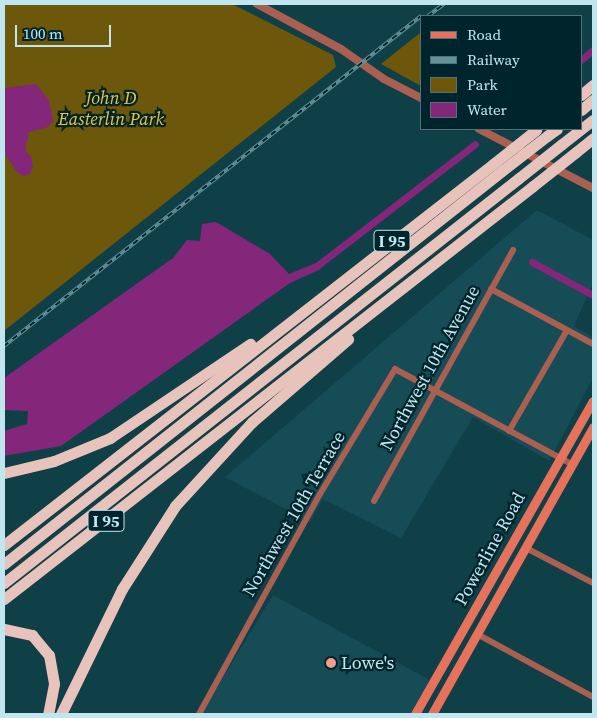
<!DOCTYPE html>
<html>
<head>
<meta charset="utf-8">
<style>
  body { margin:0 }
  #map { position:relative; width:597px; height:718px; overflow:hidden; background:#0f3f47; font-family:"Source Serif 4",serif }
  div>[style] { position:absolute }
  .built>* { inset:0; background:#154c56 }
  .green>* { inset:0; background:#6c570a }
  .water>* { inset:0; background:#84277b }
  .canal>* { height:7px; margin:-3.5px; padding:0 3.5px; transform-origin:3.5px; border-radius:3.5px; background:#84277b }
  .minor>* { height:6px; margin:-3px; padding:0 3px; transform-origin:3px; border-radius:3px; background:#a96051 }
  .tertiary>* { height:8px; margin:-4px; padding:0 4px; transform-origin:4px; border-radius:4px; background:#a96051 }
  .secondary>* { height:9px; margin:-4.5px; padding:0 4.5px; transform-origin:4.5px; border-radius:4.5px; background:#e7725c }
  .motorway>* { height:11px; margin:-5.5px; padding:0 5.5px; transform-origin:5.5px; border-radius:5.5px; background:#e8c3bb }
  .rail>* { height:4px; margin-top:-2px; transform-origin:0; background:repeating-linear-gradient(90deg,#00242b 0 5.5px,#649098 0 11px); box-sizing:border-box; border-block:1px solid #649098 }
  .motorway-bridge>* { height:11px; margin:-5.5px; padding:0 5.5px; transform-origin:5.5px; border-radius:5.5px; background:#e8c3bb }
  .dots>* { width:14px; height:14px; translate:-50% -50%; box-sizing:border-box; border:2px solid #00242b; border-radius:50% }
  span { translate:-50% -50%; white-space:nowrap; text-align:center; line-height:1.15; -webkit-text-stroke:4.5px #00242b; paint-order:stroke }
  .shield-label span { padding:1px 4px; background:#00242b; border:1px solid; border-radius:4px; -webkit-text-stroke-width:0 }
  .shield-label { font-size:16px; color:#c0e7f0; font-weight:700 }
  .park-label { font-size:18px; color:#ecc43d; font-style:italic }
  .street-label { font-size:18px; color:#c0e7f0 }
  .poi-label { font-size:18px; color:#c0e7f0 }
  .left { translate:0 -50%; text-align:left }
  .frame { position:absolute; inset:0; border:5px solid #c0e7f0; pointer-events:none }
  .legend { position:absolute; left:420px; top:15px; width:162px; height:115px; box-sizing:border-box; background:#00242b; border:1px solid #4d727a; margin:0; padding:6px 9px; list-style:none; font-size:15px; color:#c0e7f0 }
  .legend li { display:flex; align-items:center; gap:10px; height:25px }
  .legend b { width:25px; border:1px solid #4d727a }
  .scale { position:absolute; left:15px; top:25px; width:96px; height:22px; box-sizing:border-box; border:2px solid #c0e7f0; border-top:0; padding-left:6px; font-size:15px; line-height:18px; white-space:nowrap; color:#c0e7f0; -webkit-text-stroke:4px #00242b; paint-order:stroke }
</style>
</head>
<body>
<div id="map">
  <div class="built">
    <i style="clip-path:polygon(537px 210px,593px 240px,593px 283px,574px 326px,593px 337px,593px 378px,549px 461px,473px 417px,401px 538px,323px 499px,310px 522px,225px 477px)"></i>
    <i style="clip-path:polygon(273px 595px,430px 680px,410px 714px,201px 714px)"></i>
  </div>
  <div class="green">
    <i style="clip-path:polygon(4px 4px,232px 4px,333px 55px,336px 67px,4px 331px)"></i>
    <i style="clip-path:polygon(421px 32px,421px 86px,381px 64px)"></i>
  </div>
  <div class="water">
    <i style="clip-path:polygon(36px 84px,49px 100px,53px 121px,48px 127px,29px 132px,25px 150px,31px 157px,33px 166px,30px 174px,23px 176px,17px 172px,4px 153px,4px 88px)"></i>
    <i style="clip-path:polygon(216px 222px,270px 254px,289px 274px,316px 263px,321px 269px,290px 283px,61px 446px,4px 456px,4px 431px,27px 424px,28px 411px,4px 410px,4px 378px,173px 258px,187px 240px,200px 241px,202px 224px)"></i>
  </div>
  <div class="canal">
    <i style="left:581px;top:60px;width:16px;rotate:-40deg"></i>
    <i style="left:532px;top:262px;width:69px;rotate:28.4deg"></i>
    <i style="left:318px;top:265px;width:198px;rotate:-37.6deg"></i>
  </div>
  <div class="minor">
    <i style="left:491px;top:289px;width:116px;rotate:28.3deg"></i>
    <i style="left:509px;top:431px;width:116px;rotate:-60.1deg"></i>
    <i style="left:374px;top:501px;width:287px;rotate:-61deg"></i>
    <i style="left:526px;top:548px;width:76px;rotate:27.6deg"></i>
    <i style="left:477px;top:634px;width:132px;rotate:28.5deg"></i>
    <i style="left:199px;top:714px;width:251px;rotate:-61.2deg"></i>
    <i style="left:320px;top:494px;width:146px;rotate:-59deg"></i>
    <i style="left:395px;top:369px;width:202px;rotate:28.3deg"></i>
  </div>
  <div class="tertiary">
    <i style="left:257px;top:4px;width:95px;rotate:28.2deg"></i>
    <i style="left:341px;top:49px;width:52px;rotate:34.9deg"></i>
    <i style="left:384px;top:79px;width:42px;rotate:27.2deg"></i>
    <i style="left:479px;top:129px;width:128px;rotate:27.4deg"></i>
  </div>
  <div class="secondary">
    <i style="left:415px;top:714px;width:360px;rotate:-60.4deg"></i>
    <i style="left:432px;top:714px;width:329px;rotate:-60.7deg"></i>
  </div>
  <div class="motorway">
    <i style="left:581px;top:95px;width:16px;rotate:-40deg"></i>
    <i style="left:581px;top:110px;width:16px;rotate:-40deg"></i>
    <i style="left:547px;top:136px;width:12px;rotate:-35deg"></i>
    <i style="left:562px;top:144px;width:39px;rotate:-38deg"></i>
    <i style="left:576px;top:152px;width:22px;rotate:-39deg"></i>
    <i style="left:4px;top:473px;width:51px;rotate:-13.5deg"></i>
    <i style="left:54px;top:461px;width:61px;rotate:-22.3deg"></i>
    <i style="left:110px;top:438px;width:169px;rotate:-33.9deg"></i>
    <i style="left:4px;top:545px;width:620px;rotate:-37.92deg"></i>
    <i style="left:4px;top:564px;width:636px;rotate:-38.29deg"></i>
    <i style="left:4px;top:583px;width:655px;rotate:-38.18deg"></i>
    <i style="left:4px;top:599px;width:671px;rotate:-37.98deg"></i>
    <i style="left:4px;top:629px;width:29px;rotate:12deg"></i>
    <i style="left:32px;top:635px;width:26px;rotate:50deg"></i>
    <i style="left:49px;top:655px;width:29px;rotate:80deg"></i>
    <i style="left:54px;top:684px;width:31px;rotate:101deg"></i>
    <i style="left:61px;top:714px;width:139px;rotate:-64deg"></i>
    <i style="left:122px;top:589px;width:98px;rotate:-57.4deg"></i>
    <i style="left:175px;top:506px;width:114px;rotate:-47.5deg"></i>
    <i style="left:252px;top:422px;width:127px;rotate:-40.8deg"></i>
  </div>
  <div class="rail">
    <i style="left:428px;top:16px;width:20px;rotate:-37deg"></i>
    <i style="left:4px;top:346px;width:532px;rotate:-38.36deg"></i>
  </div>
  <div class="motorway-bridge">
    <i style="left:493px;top:164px;width:55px;rotate:-38.3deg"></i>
    <i style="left:503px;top:170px;width:56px;rotate:-37.7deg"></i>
    <i style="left:519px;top:178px;width:55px;rotate:-38.3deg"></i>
    <i style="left:533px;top:186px;width:55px;rotate:-38.3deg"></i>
  </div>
  <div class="dots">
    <i style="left:331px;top:663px;background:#f49d8c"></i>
  </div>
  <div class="shield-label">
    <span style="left:392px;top:241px">I 95</span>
    <span style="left:106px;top:521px">I 95</span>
  </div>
  <div class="park-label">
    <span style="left:111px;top:109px">John D<br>Easterlin Park</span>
  </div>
  <div class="street-label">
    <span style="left:430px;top:368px;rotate:-61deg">Northwest 10th Avenue</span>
    <span style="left:294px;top:514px;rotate:-60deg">Northwest 10th Terrace</span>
    <span style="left:490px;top:549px;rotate:-61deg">Powerline Road</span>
  </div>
  <div class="poi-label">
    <span class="left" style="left:341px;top:663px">Lowe's</span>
  </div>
  <div class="frame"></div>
  <ul class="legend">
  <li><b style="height:6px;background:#e7725c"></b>Road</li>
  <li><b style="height:6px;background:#649098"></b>Railway</li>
  <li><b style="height:14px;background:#6c570a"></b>Park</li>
  <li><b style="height:14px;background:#84277b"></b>Water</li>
  </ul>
  <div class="scale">100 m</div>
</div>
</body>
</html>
